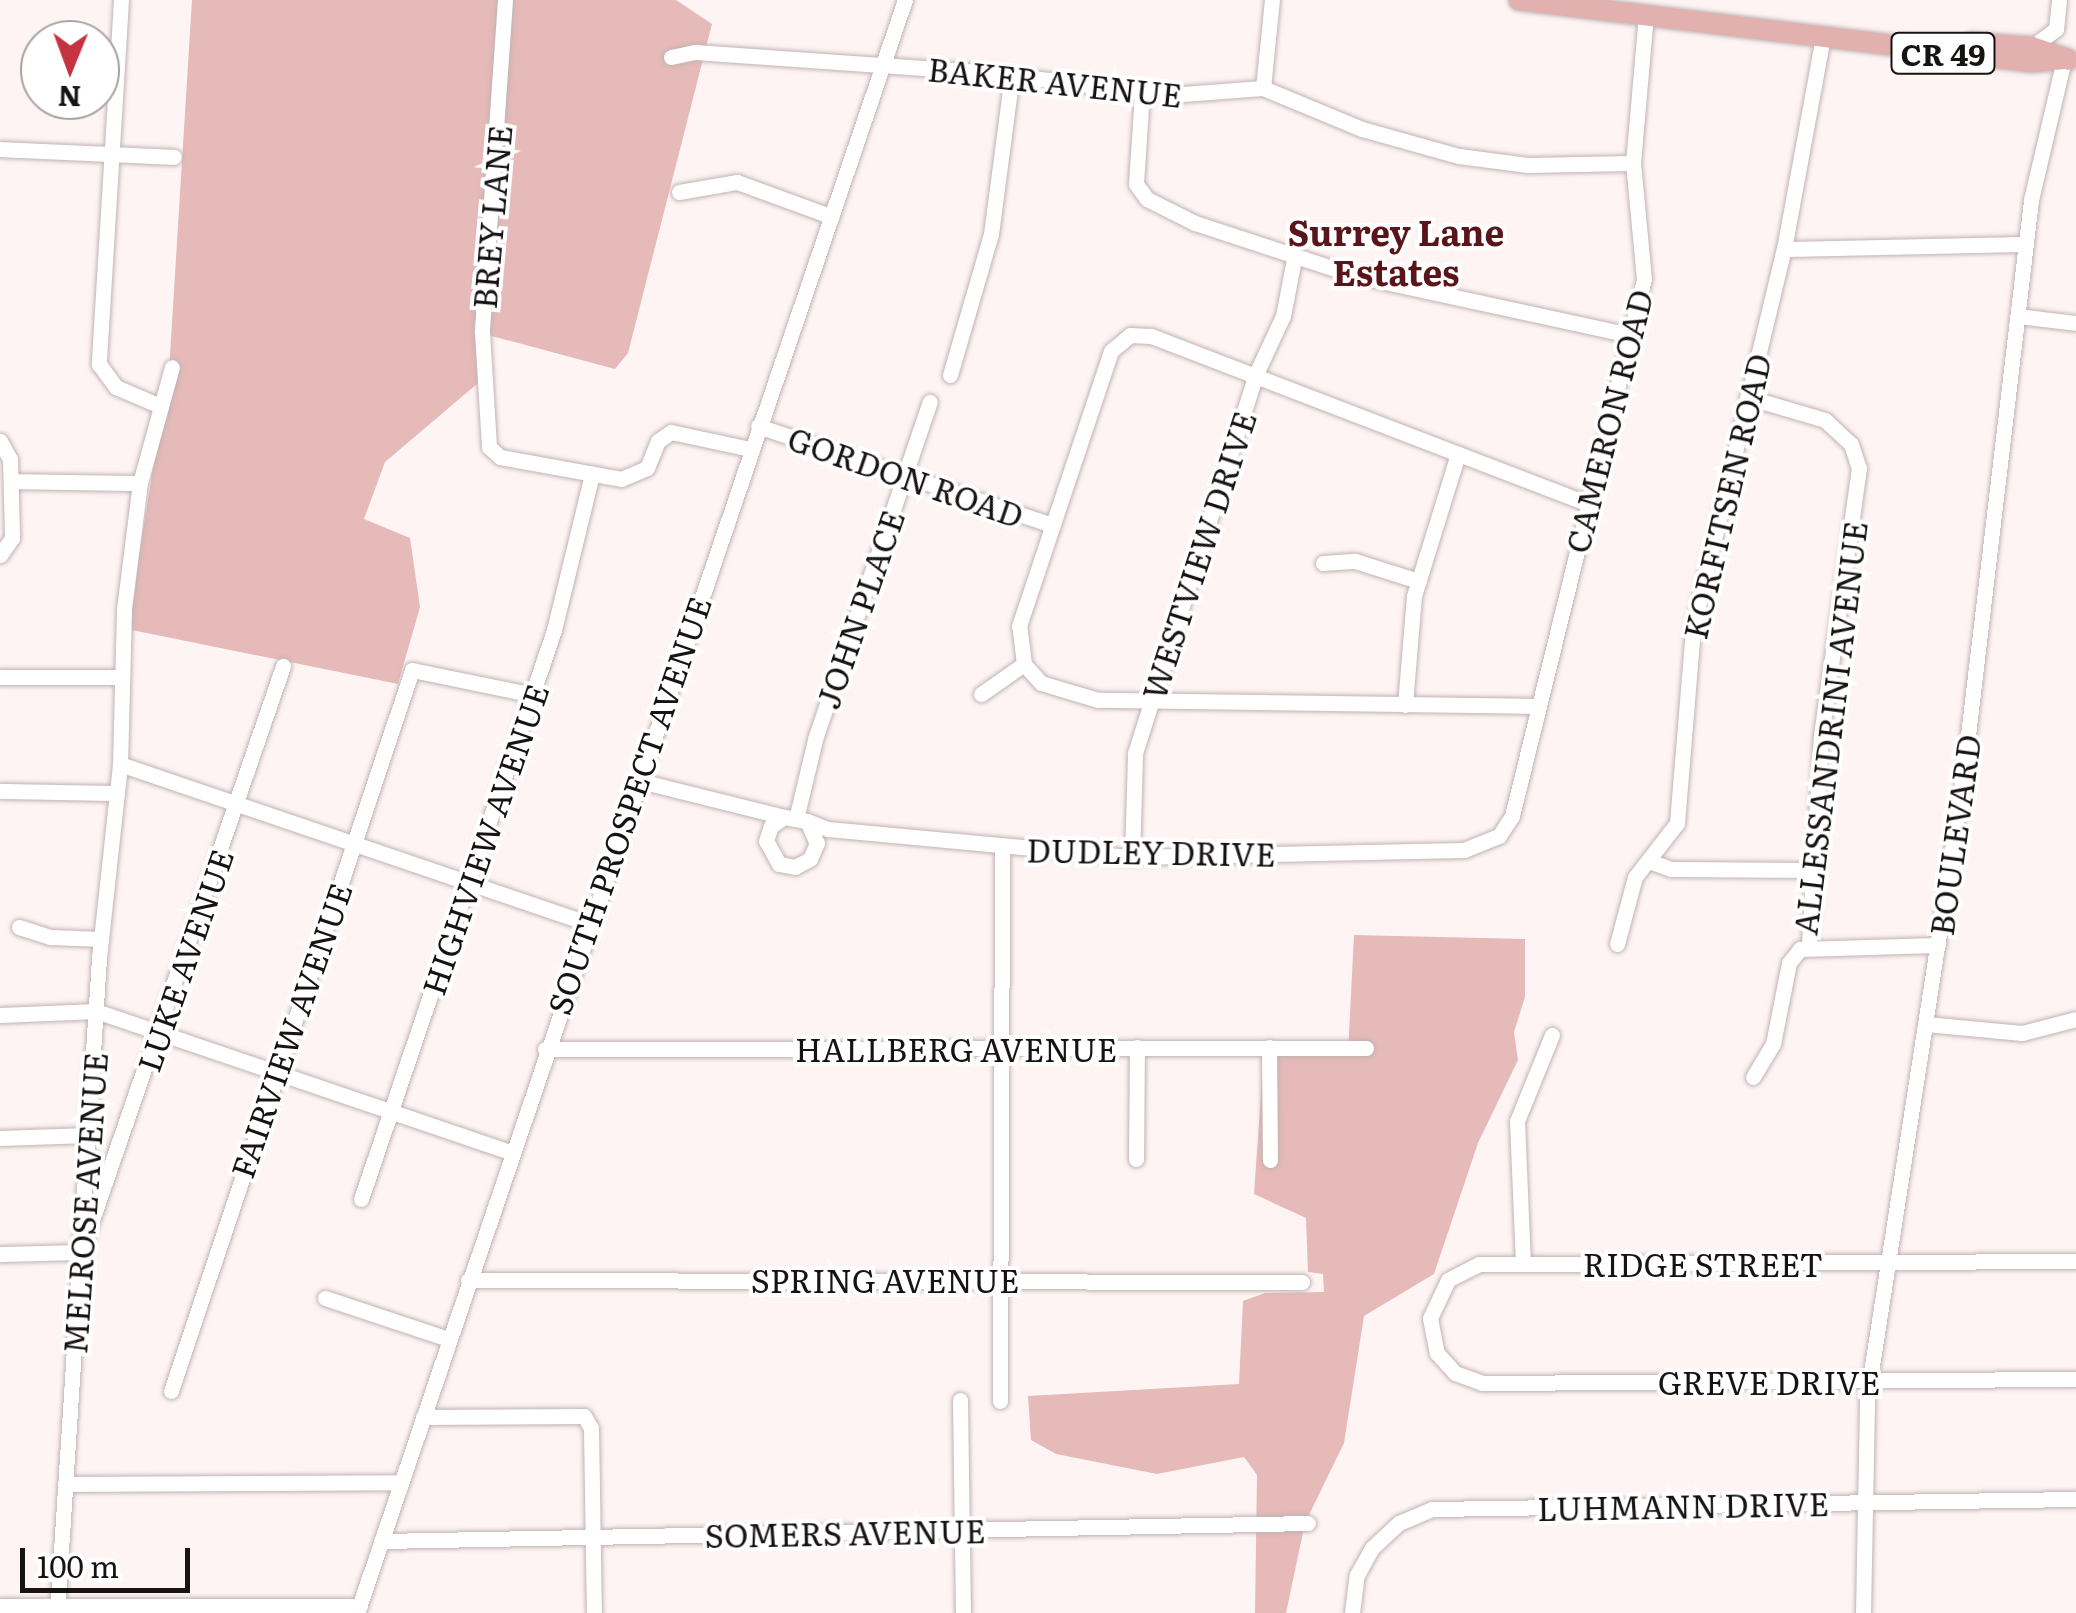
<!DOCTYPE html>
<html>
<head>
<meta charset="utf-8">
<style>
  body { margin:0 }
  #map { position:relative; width:2076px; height:1613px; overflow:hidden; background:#fef4f4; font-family:Literata,serif }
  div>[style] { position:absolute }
  .green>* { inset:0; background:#e5bab8 }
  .roads { filter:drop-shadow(0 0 2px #c1b3b2) drop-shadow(0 0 2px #c1b3b2) }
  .minor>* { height:15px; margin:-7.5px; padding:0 7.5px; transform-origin:7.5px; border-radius:7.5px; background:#fff }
  .major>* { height:20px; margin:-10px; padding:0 10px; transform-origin:10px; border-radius:10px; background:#e1b0af }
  span { translate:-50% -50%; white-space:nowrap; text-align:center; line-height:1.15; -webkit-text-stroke:8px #fff; paint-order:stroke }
  .shield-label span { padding:2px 8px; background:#fff; border:2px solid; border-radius:8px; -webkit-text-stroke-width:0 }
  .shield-label { font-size:30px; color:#181313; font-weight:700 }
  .street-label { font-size:32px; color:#181313 }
  .neighbourhood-label { font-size:35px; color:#5a151a; font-weight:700 }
  .north { position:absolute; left:20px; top:20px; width:100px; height:100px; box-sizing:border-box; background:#fff; border:2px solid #a3a1a1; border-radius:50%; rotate:181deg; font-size:28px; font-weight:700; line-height:40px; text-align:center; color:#181313 }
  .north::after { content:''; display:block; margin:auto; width:35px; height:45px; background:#c4333f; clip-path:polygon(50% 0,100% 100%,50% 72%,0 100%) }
  .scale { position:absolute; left:20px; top:1548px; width:170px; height:45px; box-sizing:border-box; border:5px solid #181313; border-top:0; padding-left:12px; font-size:30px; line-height:35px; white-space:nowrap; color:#181313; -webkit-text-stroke:8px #fff; paint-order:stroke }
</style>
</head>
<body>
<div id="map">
  <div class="green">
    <i style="clip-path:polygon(192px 0,676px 0,712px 24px,628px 353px,615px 369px,488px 335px,484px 378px,385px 462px,364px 519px,410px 538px,420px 607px,398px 684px,127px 629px,169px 371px)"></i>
    <i style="clip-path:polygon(1354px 935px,1525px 939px,1525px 997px,1514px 1032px,1518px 1060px,1478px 1143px,1434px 1274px,1364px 1316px,1344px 1443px,1305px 1523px,1286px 1613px,1255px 1613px,1257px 1475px,1244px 1457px,1157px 1474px,1056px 1454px,1031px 1440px,1028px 1396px,1239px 1384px,1243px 1301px,1265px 1293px,1324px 1292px,1323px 1274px,1308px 1272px,1306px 1218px,1254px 1194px,1264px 1050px,1348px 1054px)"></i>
  </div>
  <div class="roads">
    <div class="minor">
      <i style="left:121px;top:0;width:365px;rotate:93.5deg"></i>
      <i style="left:99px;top:364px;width:29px;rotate:54deg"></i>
      <i style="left:116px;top:387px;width:46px;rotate:23.2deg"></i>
      <i style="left:505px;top:0;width:333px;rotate:94deg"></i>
      <i style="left:482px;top:332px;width:115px;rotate:86.5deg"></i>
      <i style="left:489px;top:447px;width:15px;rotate:42deg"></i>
      <i style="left:500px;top:457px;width:123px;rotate:10.3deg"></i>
      <i style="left:621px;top:479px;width:28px;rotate:-23deg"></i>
      <i style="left:647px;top:468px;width:29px;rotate:-68deg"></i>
      <i style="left:658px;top:441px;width:16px;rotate:-35deg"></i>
      <i style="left:671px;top:432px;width:81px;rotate:12.1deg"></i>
      <i style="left:2032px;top:47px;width:30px;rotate:-37deg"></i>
      <i style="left:2056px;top:29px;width:29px;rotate:-84deg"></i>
      <i style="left:671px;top:57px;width:25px;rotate:-12deg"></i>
      <i style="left:695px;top:52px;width:290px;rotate:4deg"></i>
      <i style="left:984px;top:72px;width:186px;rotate:7.1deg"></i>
      <i style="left:1169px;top:95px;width:94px;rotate:-4.3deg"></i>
      <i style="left:1263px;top:88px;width:107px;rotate:22.5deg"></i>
      <i style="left:1362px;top:129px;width:101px;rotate:15.6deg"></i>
      <i style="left:1459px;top:156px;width:69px;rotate:7.5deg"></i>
      <i style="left:1527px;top:165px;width:106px;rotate:-1.1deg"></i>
      <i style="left:1263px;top:88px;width:88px;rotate:-84.2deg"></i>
      <i style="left:1142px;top:93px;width:91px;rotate:93.8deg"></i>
      <i style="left:1136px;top:184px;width:19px;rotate:54deg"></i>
      <i style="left:1147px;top:199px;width:54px;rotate:26.6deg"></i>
      <i style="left:1195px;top:223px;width:166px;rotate:18.2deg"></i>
      <i style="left:1353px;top:275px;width:279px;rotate:12.2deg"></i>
      <i style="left:0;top:149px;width:174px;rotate:2.6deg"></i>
      <i style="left:679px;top:192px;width:59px;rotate:-9.8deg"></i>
      <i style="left:737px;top:182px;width:99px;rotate:20.1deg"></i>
      <i style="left:1784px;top:249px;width:242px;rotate:-1.2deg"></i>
      <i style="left:2018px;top:316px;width:58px;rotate:6.9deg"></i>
      <i style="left:950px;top:375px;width:147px;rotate:-73.8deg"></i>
      <i style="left:991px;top:234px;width:160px;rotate:-82.5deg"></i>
      <i style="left:1747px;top:397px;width:81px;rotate:16.4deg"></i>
      <i style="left:1825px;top:420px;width:35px;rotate:43deg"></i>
      <i style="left:1851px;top:444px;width:25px;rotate:72deg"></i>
      <i style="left:1859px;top:468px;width:270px;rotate:98.1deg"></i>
      <i style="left:1821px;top:735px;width:211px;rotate:93.3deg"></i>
      <i style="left:758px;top:426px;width:311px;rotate:18.6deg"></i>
      <i style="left:0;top:441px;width:21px;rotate:61deg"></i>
      <i style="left:10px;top:459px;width:79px;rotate:88.5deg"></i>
      <i style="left:12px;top:538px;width:21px;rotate:125deg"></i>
      <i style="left:11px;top:481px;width:129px;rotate:0.9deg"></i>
      <i style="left:1323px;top:563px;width:32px;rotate:-4deg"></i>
      <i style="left:1355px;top:561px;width:67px;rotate:17.4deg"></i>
      <i style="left:0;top:677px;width:121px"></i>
      <i style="left:981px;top:694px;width:52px;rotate:-34.9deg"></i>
      <i style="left:1405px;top:705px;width:109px;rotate:-85.3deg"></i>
      <i style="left:1414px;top:596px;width:149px;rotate:-72.8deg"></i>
      <i style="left:1539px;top:706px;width:441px;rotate:-179.2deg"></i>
      <i style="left:1098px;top:700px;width:59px;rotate:-163.4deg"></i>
      <i style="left:1041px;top:683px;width:25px;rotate:-132deg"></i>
      <i style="left:1024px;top:664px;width:38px;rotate:-97deg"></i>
      <i style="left:1019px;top:626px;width:290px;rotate:-71.5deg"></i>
      <i style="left:1111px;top:351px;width:25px;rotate:-40deg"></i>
      <i style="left:1130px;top:335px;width:21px;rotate:3deg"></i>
      <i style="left:1151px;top:336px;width:467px;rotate:21deg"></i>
      <i style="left:120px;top:764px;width:494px;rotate:18.8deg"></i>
      <i style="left:636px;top:780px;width:153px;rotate:14deg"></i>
      <i style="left:0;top:791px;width:117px;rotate:1deg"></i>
      <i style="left:796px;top:819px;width:85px;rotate:-76.5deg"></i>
      <i style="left:816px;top:736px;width:353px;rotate:-71.2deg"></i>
      <i style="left:807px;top:821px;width:24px;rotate:66deg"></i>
      <i style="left:817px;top:843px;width:17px;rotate:114deg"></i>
      <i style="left:810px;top:859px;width:17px;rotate:152deg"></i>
      <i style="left:795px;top:867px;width:16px;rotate:-169deg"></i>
      <i style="left:779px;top:864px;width:26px;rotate:-119deg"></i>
      <i style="left:766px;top:841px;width:16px;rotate:-72deg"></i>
      <i style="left:771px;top:826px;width:16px;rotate:-35deg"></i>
      <i style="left:784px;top:817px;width:23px;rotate:10deg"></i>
      <i style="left:807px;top:821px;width:22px;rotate:21deg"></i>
      <i style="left:828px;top:829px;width:305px;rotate:5.3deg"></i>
      <i style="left:1132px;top:857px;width:332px;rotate:-1.2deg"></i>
      <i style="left:1464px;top:850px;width:38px;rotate:-22deg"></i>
      <i style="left:1499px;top:836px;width:24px;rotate:-57deg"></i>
      <i style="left:1512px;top:816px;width:553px;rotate:-76.19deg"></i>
      <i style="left:1644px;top:279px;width:117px;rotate:-95.4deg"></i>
      <i style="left:1633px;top:163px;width:149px;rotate:-85deg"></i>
      <i style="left:1132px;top:857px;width:104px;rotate:-88.3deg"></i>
      <i style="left:1135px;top:753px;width:396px;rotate:-72.3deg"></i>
      <i style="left:1255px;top:376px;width:66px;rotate:-65deg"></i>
      <i style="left:1283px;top:316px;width:58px;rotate:-79.1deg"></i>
      <i style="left:1649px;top:861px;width:23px;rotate:20deg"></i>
      <i style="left:1671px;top:869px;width:144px;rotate:0.4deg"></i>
      <i style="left:19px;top:927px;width:33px;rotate:18deg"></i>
      <i style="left:50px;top:937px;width:51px;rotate:2.2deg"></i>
      <i style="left:1617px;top:944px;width:69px;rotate:-75deg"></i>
      <i style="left:1635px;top:877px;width:68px;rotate:-52.1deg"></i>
      <i style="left:1677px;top:823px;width:197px;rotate:-85.3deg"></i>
      <i style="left:1693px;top:627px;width:389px;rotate:-76.5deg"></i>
      <i style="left:1784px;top:249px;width:217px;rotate:-79.6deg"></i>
      <i style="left:0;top:1015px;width:96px;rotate:-2.4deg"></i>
      <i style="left:96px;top:1011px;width:438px;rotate:18.8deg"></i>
      <i style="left:1926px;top:1024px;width:96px;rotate:5.4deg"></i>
      <i style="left:2022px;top:1033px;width:56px;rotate:-14.5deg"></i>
      <i style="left:1269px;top:1047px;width:113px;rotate:89.5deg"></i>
      <i style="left:545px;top:1049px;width:821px;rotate:-0.07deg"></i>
      <i style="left:1753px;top:1077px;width:39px;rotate:-59deg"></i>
      <i style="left:1773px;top:1044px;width:83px;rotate:-78.8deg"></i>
      <i style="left:1789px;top:963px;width:18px;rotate:-52deg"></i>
      <i style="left:1800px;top:949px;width:138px;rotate:-1.7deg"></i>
      <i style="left:0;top:1138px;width:88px;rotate:-2deg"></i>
      <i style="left:1136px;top:1159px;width:112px;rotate:-89.5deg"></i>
      <i style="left:361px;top:1199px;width:601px;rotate:-71.26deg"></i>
      <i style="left:554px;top:630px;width:161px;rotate:-76.3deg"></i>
      <i style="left:0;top:1254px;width:81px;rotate:-1.4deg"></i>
      <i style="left:81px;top:1252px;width:620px;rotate:-70.98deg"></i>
      <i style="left:2076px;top:1261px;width:597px;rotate:179.71deg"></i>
      <i style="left:1479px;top:1264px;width:35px;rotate:153deg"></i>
      <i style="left:1448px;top:1280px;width:42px;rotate:115.3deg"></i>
      <i style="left:1430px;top:1318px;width:36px;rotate:79deg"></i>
      <i style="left:1437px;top:1353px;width:27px;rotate:48deg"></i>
      <i style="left:1455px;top:1373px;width:29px;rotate:20deg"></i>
      <i style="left:1482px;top:1383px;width:594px;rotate:-0.39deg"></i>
      <i style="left:1523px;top:1264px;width:143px;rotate:-92.4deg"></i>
      <i style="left:1517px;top:1121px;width:93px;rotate:-67.9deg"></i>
      <i style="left:468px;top:1280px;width:834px;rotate:0.14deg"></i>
      <i style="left:325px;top:1298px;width:130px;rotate:18.4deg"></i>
      <i style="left:171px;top:1391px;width:760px;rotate:-71.52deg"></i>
      <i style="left:412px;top:670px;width:125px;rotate:11.6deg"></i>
      <i style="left:960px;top:1400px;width:213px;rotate:89.2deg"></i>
      <i style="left:1000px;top:1401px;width:553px;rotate:-89.79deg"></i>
      <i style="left:423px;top:1417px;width:161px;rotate:-0.4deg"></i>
      <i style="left:584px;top:1416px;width:14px;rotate:60deg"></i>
      <i style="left:591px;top:1428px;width:185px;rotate:89.1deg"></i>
      <i style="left:66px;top:1484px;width:335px;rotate:-0.3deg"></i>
      <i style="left:381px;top:1541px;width:927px;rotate:-1.11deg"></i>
      <i style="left:0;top:1606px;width:360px"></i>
      <i style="left:57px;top:1613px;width:656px;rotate:-86.33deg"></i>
      <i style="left:99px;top:958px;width:195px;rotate:-83.8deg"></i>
      <i style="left:120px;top:764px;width:155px;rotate:-88.5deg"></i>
      <i style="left:124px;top:609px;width:127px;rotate:-82.8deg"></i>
      <i style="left:140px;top:483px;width:120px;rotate:-74.6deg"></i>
      <i style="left:357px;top:1613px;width:1704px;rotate:-71.24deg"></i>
      <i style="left:1352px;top:1613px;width:38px;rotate:-83deg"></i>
      <i style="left:1357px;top:1575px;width:31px;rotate:-61deg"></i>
      <i style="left:1372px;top:1548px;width:37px;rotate:-43deg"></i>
      <i style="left:1399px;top:1523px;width:36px;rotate:-23deg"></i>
      <i style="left:1432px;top:1509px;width:644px;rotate:-0.89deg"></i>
      <i style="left:1863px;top:1613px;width:215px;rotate:-88.9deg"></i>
      <i style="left:1867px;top:1398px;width:619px;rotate:-81.18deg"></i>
      <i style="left:1962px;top:786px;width:590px;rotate:-83.28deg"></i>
      <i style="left:2031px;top:200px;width:145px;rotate:-76.8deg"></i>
    </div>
    <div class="major">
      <i style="left:1519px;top:0;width:516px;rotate:6.9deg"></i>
      <i style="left:2031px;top:62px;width:33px;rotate:-5deg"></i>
      <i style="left:1971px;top:43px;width:61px;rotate:3.8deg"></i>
      <i style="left:2032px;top:47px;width:39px;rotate:19deg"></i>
    </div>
  </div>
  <div class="shield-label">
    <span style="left:1943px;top:53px">CR 49</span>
  </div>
  <div class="street-label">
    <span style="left:1055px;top:81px;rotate:6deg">BAKER AVENUE</span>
    <span style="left:491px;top:217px;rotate:-85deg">BREY LANE</span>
    <span style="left:1608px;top:421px;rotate:-76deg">CAMERON ROAD</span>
    <span style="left:906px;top:476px;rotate:19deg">GORDON ROAD</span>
    <span style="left:1726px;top:496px;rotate:-77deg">KORFITSEN ROAD</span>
    <span style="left:1198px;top:555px;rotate:-72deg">WESTVIEW DRIVE</span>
    <span style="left:859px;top:609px;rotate:-71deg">JOHN PLACE</span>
    <span style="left:1829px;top:728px;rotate:-83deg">ALLESSANDRINI AVENUE</span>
    <span style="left:628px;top:805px;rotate:-71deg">SOUTH PROSPECT AVENUE</span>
    <span style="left:1954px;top:835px;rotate:-82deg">BOULEVARD</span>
    <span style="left:484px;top:839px;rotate:-71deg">HIGHVIEW AVENUE</span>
    <span style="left:1151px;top:851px;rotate:1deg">DUDLEY DRIVE</span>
    <span style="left:184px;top:960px;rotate:-71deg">LUKE AVENUE</span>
    <span style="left:290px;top:1030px;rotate:-71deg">FAIRVIEW AVENUE</span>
    <span style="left:956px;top:1048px">HALLBERG AVENUE</span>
    <span style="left:84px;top:1203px;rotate:-86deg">MELROSE AVENUE</span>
    <span style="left:1703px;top:1263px">RIDGE STREET</span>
    <span style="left:885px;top:1279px">SPRING AVENUE</span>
    <span style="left:1769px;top:1381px">GREVE DRIVE</span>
    <span style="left:1683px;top:1505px;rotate:-1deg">LUHMANN DRIVE</span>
    <span style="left:845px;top:1532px;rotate:-1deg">SOMERS AVENUE</span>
  </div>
  <div class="neighbourhood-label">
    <span style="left:1396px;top:251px">Surrey Lane<br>Estates</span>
  </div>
  <div class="north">N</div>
  <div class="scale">100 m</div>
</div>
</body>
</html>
